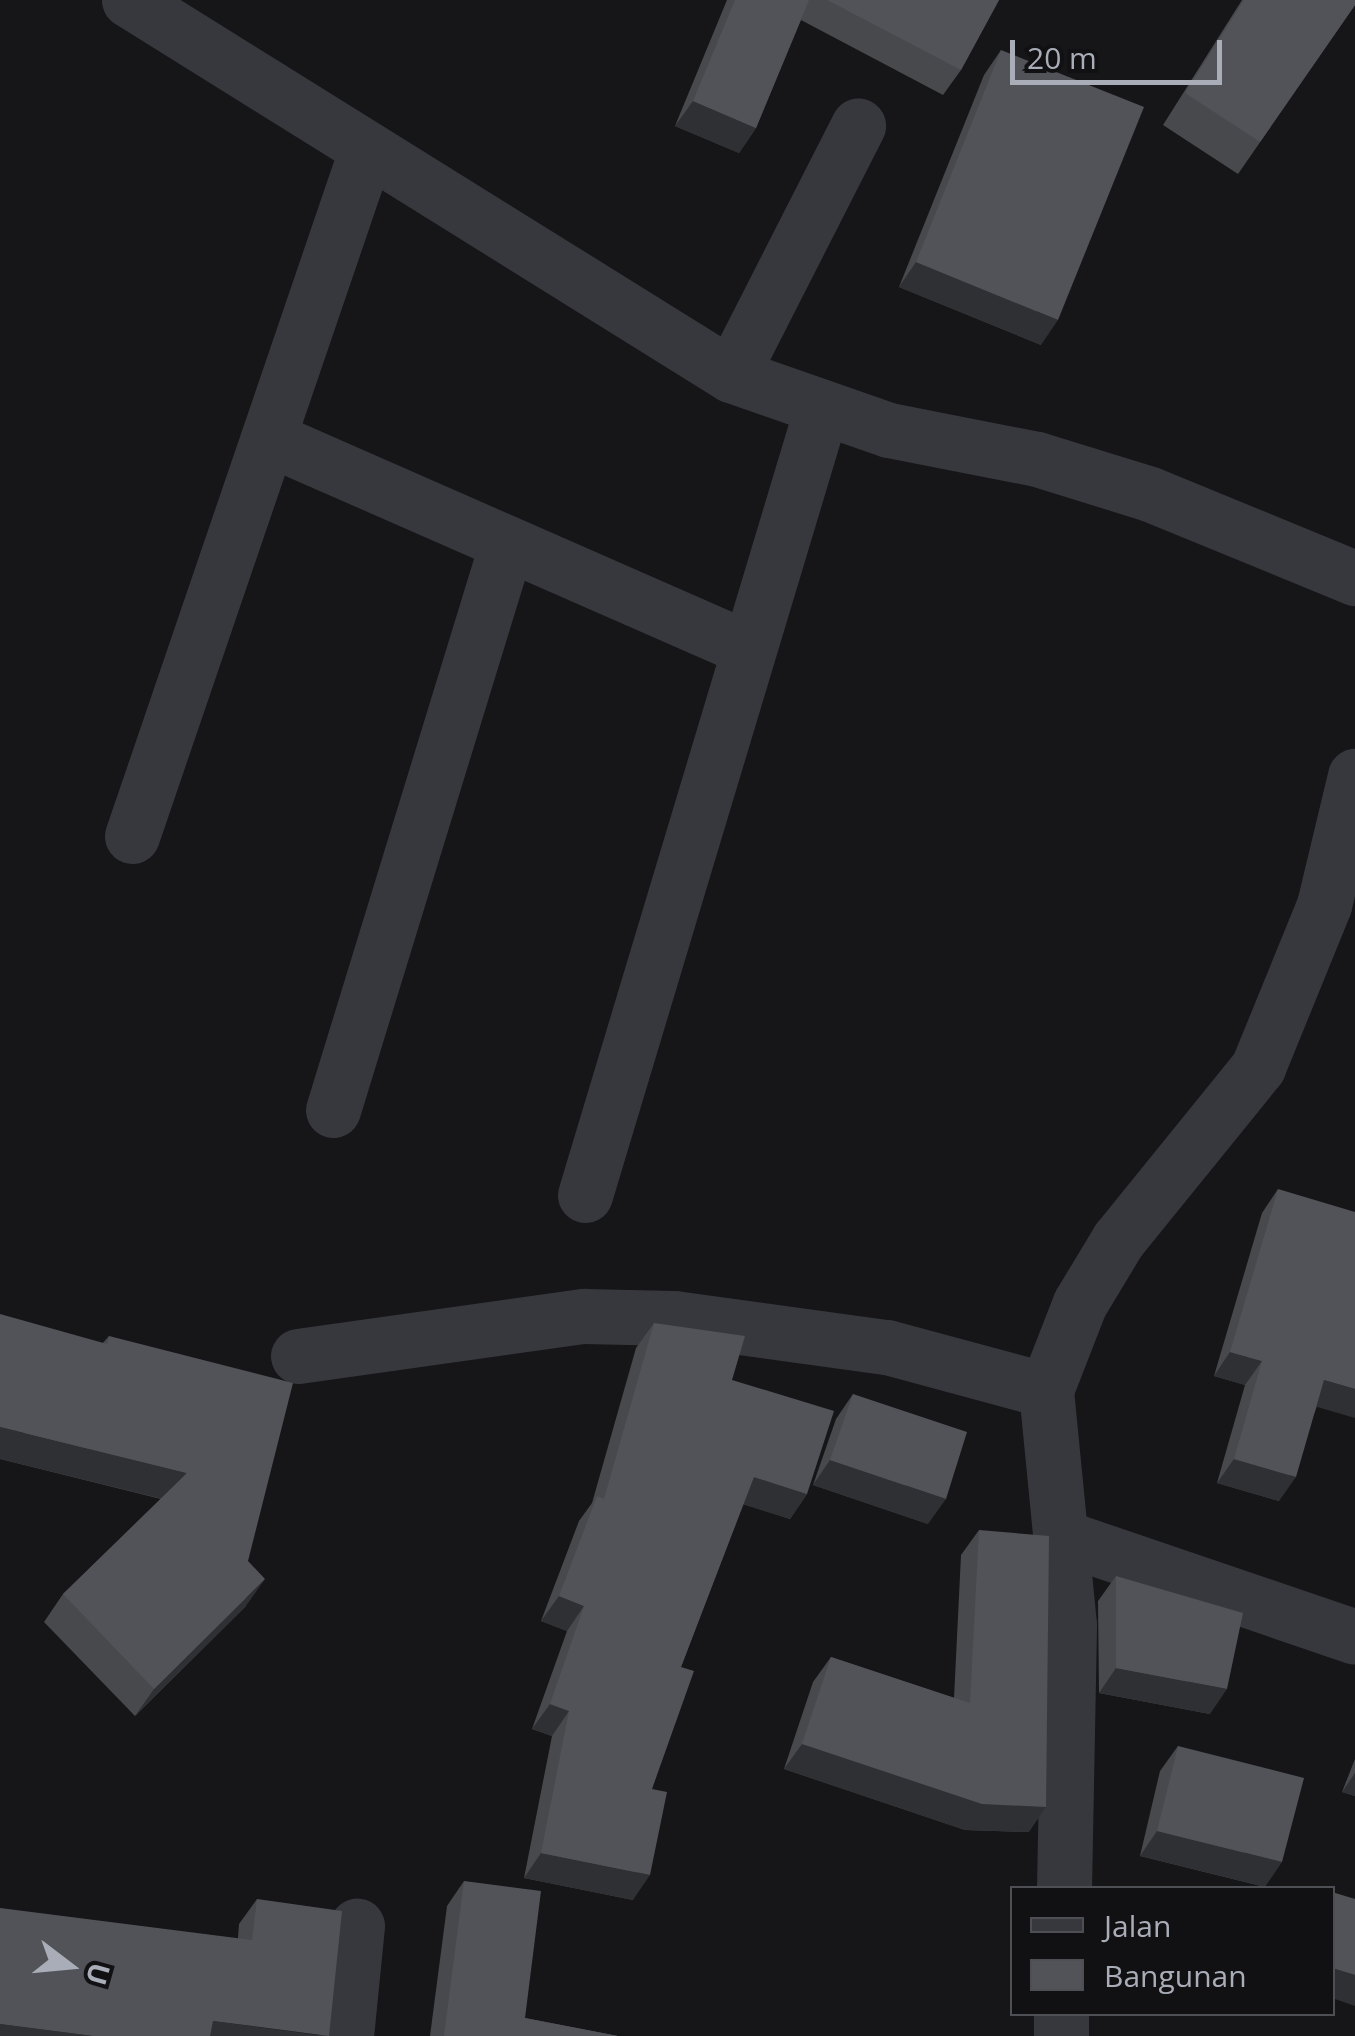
<!DOCTYPE html>
<html>
<head>
<meta charset="utf-8">
<style>
  body { margin:0 }
  #map { position:relative; width:1355px; height:2036px; overflow:hidden; background:#161618; font-family:"Open Sans",sans-serif }
  div>[style] { position:absolute }
  .street>* { height:55px; margin:-27.5px; padding:0 27.5px; transform-origin:27.5px; border-radius:27.5px; background:#37383d }
  .wall>* { inset:0; background:#47494d }
  .shaded-wall>* { inset:0; background:#2f3033 }
  .building>* { inset:0; background:#525359 }
  span { translate:-50% -50%; white-space:nowrap; text-align:center; line-height:1.15; -webkit-text-stroke:8px #111113; paint-order:stroke }
  .legend { position:absolute; left:1010px; top:1886px; width:325px; height:130px; box-sizing:border-box; background:#111113; border:2px solid #4d4f55; margin:0; padding:12px 18px; list-style:none; font-size:30px; color:#a8adb8 }
  .legend li { display:flex; align-items:center; gap:20px; height:50px }
  .legend b { width:50px; border:2px solid #4d4f55 }
  .north { position:absolute; left:20px; top:1916px; width:100px; height:100px; -webkit-text-stroke:8px #111113; paint-order:stroke; rotate:106deg; font-size:28px; font-weight:700; line-height:40px; text-align:center; color:#a8adb8 }
  .north::after { content:''; display:block; margin:auto; width:35px; height:45px; background:#a8adb8; clip-path:polygon(50% 0,100% 100%,50% 72%,0 100%) }
  .scale { position:absolute; left:1010px; top:40px; width:212px; height:45px; box-sizing:border-box; border:5px solid #a8adb8; border-top:0; padding-left:12px; font-size:30px; line-height:35px; white-space:nowrap; color:#a8adb8; -webkit-text-stroke:8px #111113; paint-order:stroke }
</style>
</head>
<body>
<div id="map">
  <div class="street">
    <i style="left:129px;top:0;width:709px;rotate:31.92deg"></i>
    <i style="left:731px;top:375px;width:167px;rotate:19.2deg"></i>
    <i style="left:889px;top:430px;width:151px;rotate:11.1deg"></i>
    <i style="left:1037px;top:459px;width:118px;rotate:17.2deg"></i>
    <i style="left:1150px;top:494px;width:222px;rotate:22.3deg"></i>
    <i style="left:731px;top:375px;width:280px;rotate:-63deg"></i>
    <i style="left:268px;top:438px;width:525px;rotate:23.69deg"></i>
    <i style="left:132px;top:836px;width:721px;rotate:-71.14deg"></i>
    <i style="left:333px;top:1110px;width:593px;rotate:-72.94deg"></i>
    <i style="left:585px;top:1195px;width:823px;rotate:-73.26deg"></i>
    <i style="left:298px;top:1356px;width:289px;rotate:-8deg"></i>
    <i style="left:584px;top:1316px;width:90px;rotate:1.3deg"></i>
    <i style="left:674px;top:1318px;width:215px;rotate:7.8deg"></i>
    <i style="left:887px;top:1347px;width:165px;rotate:15.1deg"></i>
    <i style="left:1065px;top:1538px;width:306px;rotate:18.8deg"></i>
    <i style="left:1064px;top:1888px;width:263px;rotate:-88.9deg"></i>
    <i style="left:1069px;top:1625px;width:236px;rotate:-95.6deg"></i>
    <i style="left:1046px;top:1390px;width:93px;rotate:-68.7deg"></i>
    <i style="left:1080px;top:1303px;width:74px;rotate:-58.9deg"></i>
    <i style="left:1118px;top:1240px;width:223px;rotate:-51deg"></i>
    <i style="left:1258px;top:1067px;width:175px;rotate:-67.8deg"></i>
    <i style="left:1324px;top:905px;width:133px;rotate:-76.5deg"></i>
    <i style="left:346px;top:2036px;width:111px;rotate:-84.3deg"></i>
    <i style="left:1061px;top:2036px;width:22px;rotate:-90deg"></i>
  </div>
  <div class="wall">
    <i style="clip-path:polygon(727px 0,999px 0,961px 70px,943px 95px,801px 20px,756px 128px,739px 153px,675px 126px)"></i>
    <i style="clip-path:polygon(1242px 0,1355px 0,1355px 5px,1238px 174px,1163px 125px)"></i>
    <i style="clip-path:polygon(1001px 50px,1041px 345px,899px 287px,984px 75px)"></i>
    <i style="clip-path:polygon(1278px 1189px,1317px 1406px,1279px 1501px,1217px 1483px,1245px 1385px,1214px 1376px,1262px 1213px)"></i>
    <i style="clip-path:polygon(654px 1323px,732px 1380px,807px 1494px,790px 1519px,743px 1504px,681px 1667px,652px 1789px,633px 1900px,524px 1878px,552px 1736px,532px 1729px,567px 1631px,541px 1621px,579px 1521px,592px 1503px,636px 1348px)"></i>
    <i style="clip-path:polygon(109px 1336px,248px 1561px,246px 1606px,135px 1716px,44px 1622px,63px 1594px,161px 1499px,0 1459px)"></i>
    <i style="clip-path:polygon(853px 1394px,928px 1524px,813px 1485px,836px 1419px)"></i>
    <i style="clip-path:polygon(979px 1530px,1029px 1832px,965px 1830px,784px 1769px,813px 1682px,831px 1657px,954px 1698px,961px 1555px)"></i>
    <i style="clip-path:polygon(1116px 1576px,1210px 1714px,1099px 1693px,1098px 1601px)"></i>
    <i style="clip-path:polygon(1178px 1746px,1265px 1887px,1140px 1856px,1160px 1771px)"></i>
    <i style="clip-path:polygon(1355px 1759px,1355px 1796px,1342px 1792px)"></i>
    <i style="clip-path:polygon(464px 1881px,525px 2018px,618px 2036px,430px 2036px,447px 1906px)"></i>
    <i style="clip-path:polygon(257px 1899px,329px 2036px,238px 1938px,239px 1924px)"></i>
  </div>
  <div class="shaded-wall">
    <i style="clip-path:polygon(693px 101px,756px 128px,739px 153px,675px 126px)"></i>
    <i style="clip-path:polygon(916px 262px,1058px 320px,1041px 345px,899px 287px)"></i>
    <i style="clip-path:polygon(1230px 1352px,1262px 1361px,1245px 1385px,1214px 1376px)"></i>
    <i style="clip-path:polygon(1324px 1380px,1355px 1389px,1355px 1418px,1307px 1404px)"></i>
    <i style="clip-path:polygon(0 1427px,187px 1473px,167px 1500px,0 1459px)"></i>
    <i style="clip-path:polygon(1234px 1459px,1296px 1477px,1279px 1501px,1217px 1483px)"></i>
    <i style="clip-path:polygon(830px 1460px,946px 1499px,928px 1524px,813px 1485px)"></i>
    <i style="clip-path:polygon(754px 1477px,807px 1494px,790px 1519px,736px 1502px)"></i>
    <i style="clip-path:polygon(265px 1579px,246px 1606px,135px 1716px,154px 1689px)"></i>
    <i style="clip-path:polygon(559px 1596px,584px 1606px,567px 1631px,541px 1621px)"></i>
    <i style="clip-path:polygon(1116px 1668px,1227px 1689px,1210px 1714px,1099px 1693px)"></i>
    <i style="clip-path:polygon(550px 1704px,569px 1711px,552px 1736px,532px 1729px)"></i>
    <i style="clip-path:polygon(802px 1744px,1046px 1807px,1029px 1832px,965px 1830px,784px 1769px)"></i>
    <i style="clip-path:polygon(1355px 1773px,1355px 1796px,1342px 1792px)"></i>
    <i style="clip-path:polygon(1157px 1831px,1282px 1862px,1265px 1887px,1140px 1856px)"></i>
    <i style="clip-path:polygon(541px 1853px,650px 1875px,633px 1900px,524px 1878px)"></i>
    <i style="clip-path:polygon(1332px 1968px,1355px 1975px,1355px 2006px,1332px 1998px)"></i>
    <i style="clip-path:polygon(213px 2021px,326px 2036px,202px 2036px)"></i>
    <i style="clip-path:polygon(0 2024px,93px 2036px,0 2036px)"></i>
  </div>
  <div class="building">
    <i style="clip-path:polygon(735px 0,809px 0,756px 128px,693px 101px)"></i>
    <i style="clip-path:polygon(827px 0,999px 0,961px 70px)"></i>
    <i style="clip-path:polygon(1244px 0,1355px 0,1355px 5px,1260px 142px,1185px 93px)"></i>
    <i style="clip-path:polygon(1001px 50px,1144px 107px,1058px 320px,916px 262px)"></i>
    <i style="clip-path:polygon(1278px 1189px,1355px 1212px,1355px 1389px,1324px 1380px,1296px 1477px,1234px 1459px,1262px 1361px,1230px 1352px)"></i>
    <i style="clip-path:polygon(0 1314px,107px 1344px,109px 1336px,293px 1383px,248px 1561px,265px 1579px,154px 1689px,63px 1594px,187px 1473px,0 1427px)"></i>
    <i style="clip-path:polygon(654px 1323px,745px 1336px,732px 1380px,834px 1411px,807px 1494px,754px 1477px,681px 1667px,694px 1671px,652px 1789px,667px 1792px,650px 1875px,541px 1853px,569px 1711px,550px 1704px,584px 1606px,559px 1596px,597px 1496px,604px 1499px)"></i>
    <i style="clip-path:polygon(853px 1394px,967px 1432px,946px 1499px,830px 1460px)"></i>
    <i style="clip-path:polygon(979px 1530px,1049px 1536px,1046px 1807px,982px 1804px,802px 1744px,831px 1657px,970px 1703px)"></i>
    <i style="clip-path:polygon(1116px 1576px,1243px 1613px,1227px 1689px,1116px 1668px)"></i>
    <i style="clip-path:polygon(1178px 1746px,1304px 1778px,1282px 1862px,1157px 1831px)"></i>
    <i style="clip-path:polygon(464px 1881px,541px 1891px,525px 2018px,618px 2036px,444px 2036px)"></i>
    <i style="clip-path:polygon(1332px 1892px,1355px 1899px,1355px 1975px,1332px 1968px)"></i>
    <i style="clip-path:polygon(257px 1899px,342px 1911px,329px 2036px,213px 2021px,210px 2036px,93px 2036px,0 2024px,0 1908px,252px 1940px)"></i>
  </div>
  <ul class="legend">
  <li><b style="height:12px;background:#37383d"></b>Jalan</li>
  <li><b style="height:28px;background:#525359"></b>Bangunan</li>
  </ul>
  <div class="north">U</div>
  <div class="scale">20 m</div>
</div>
</body>
</html>
